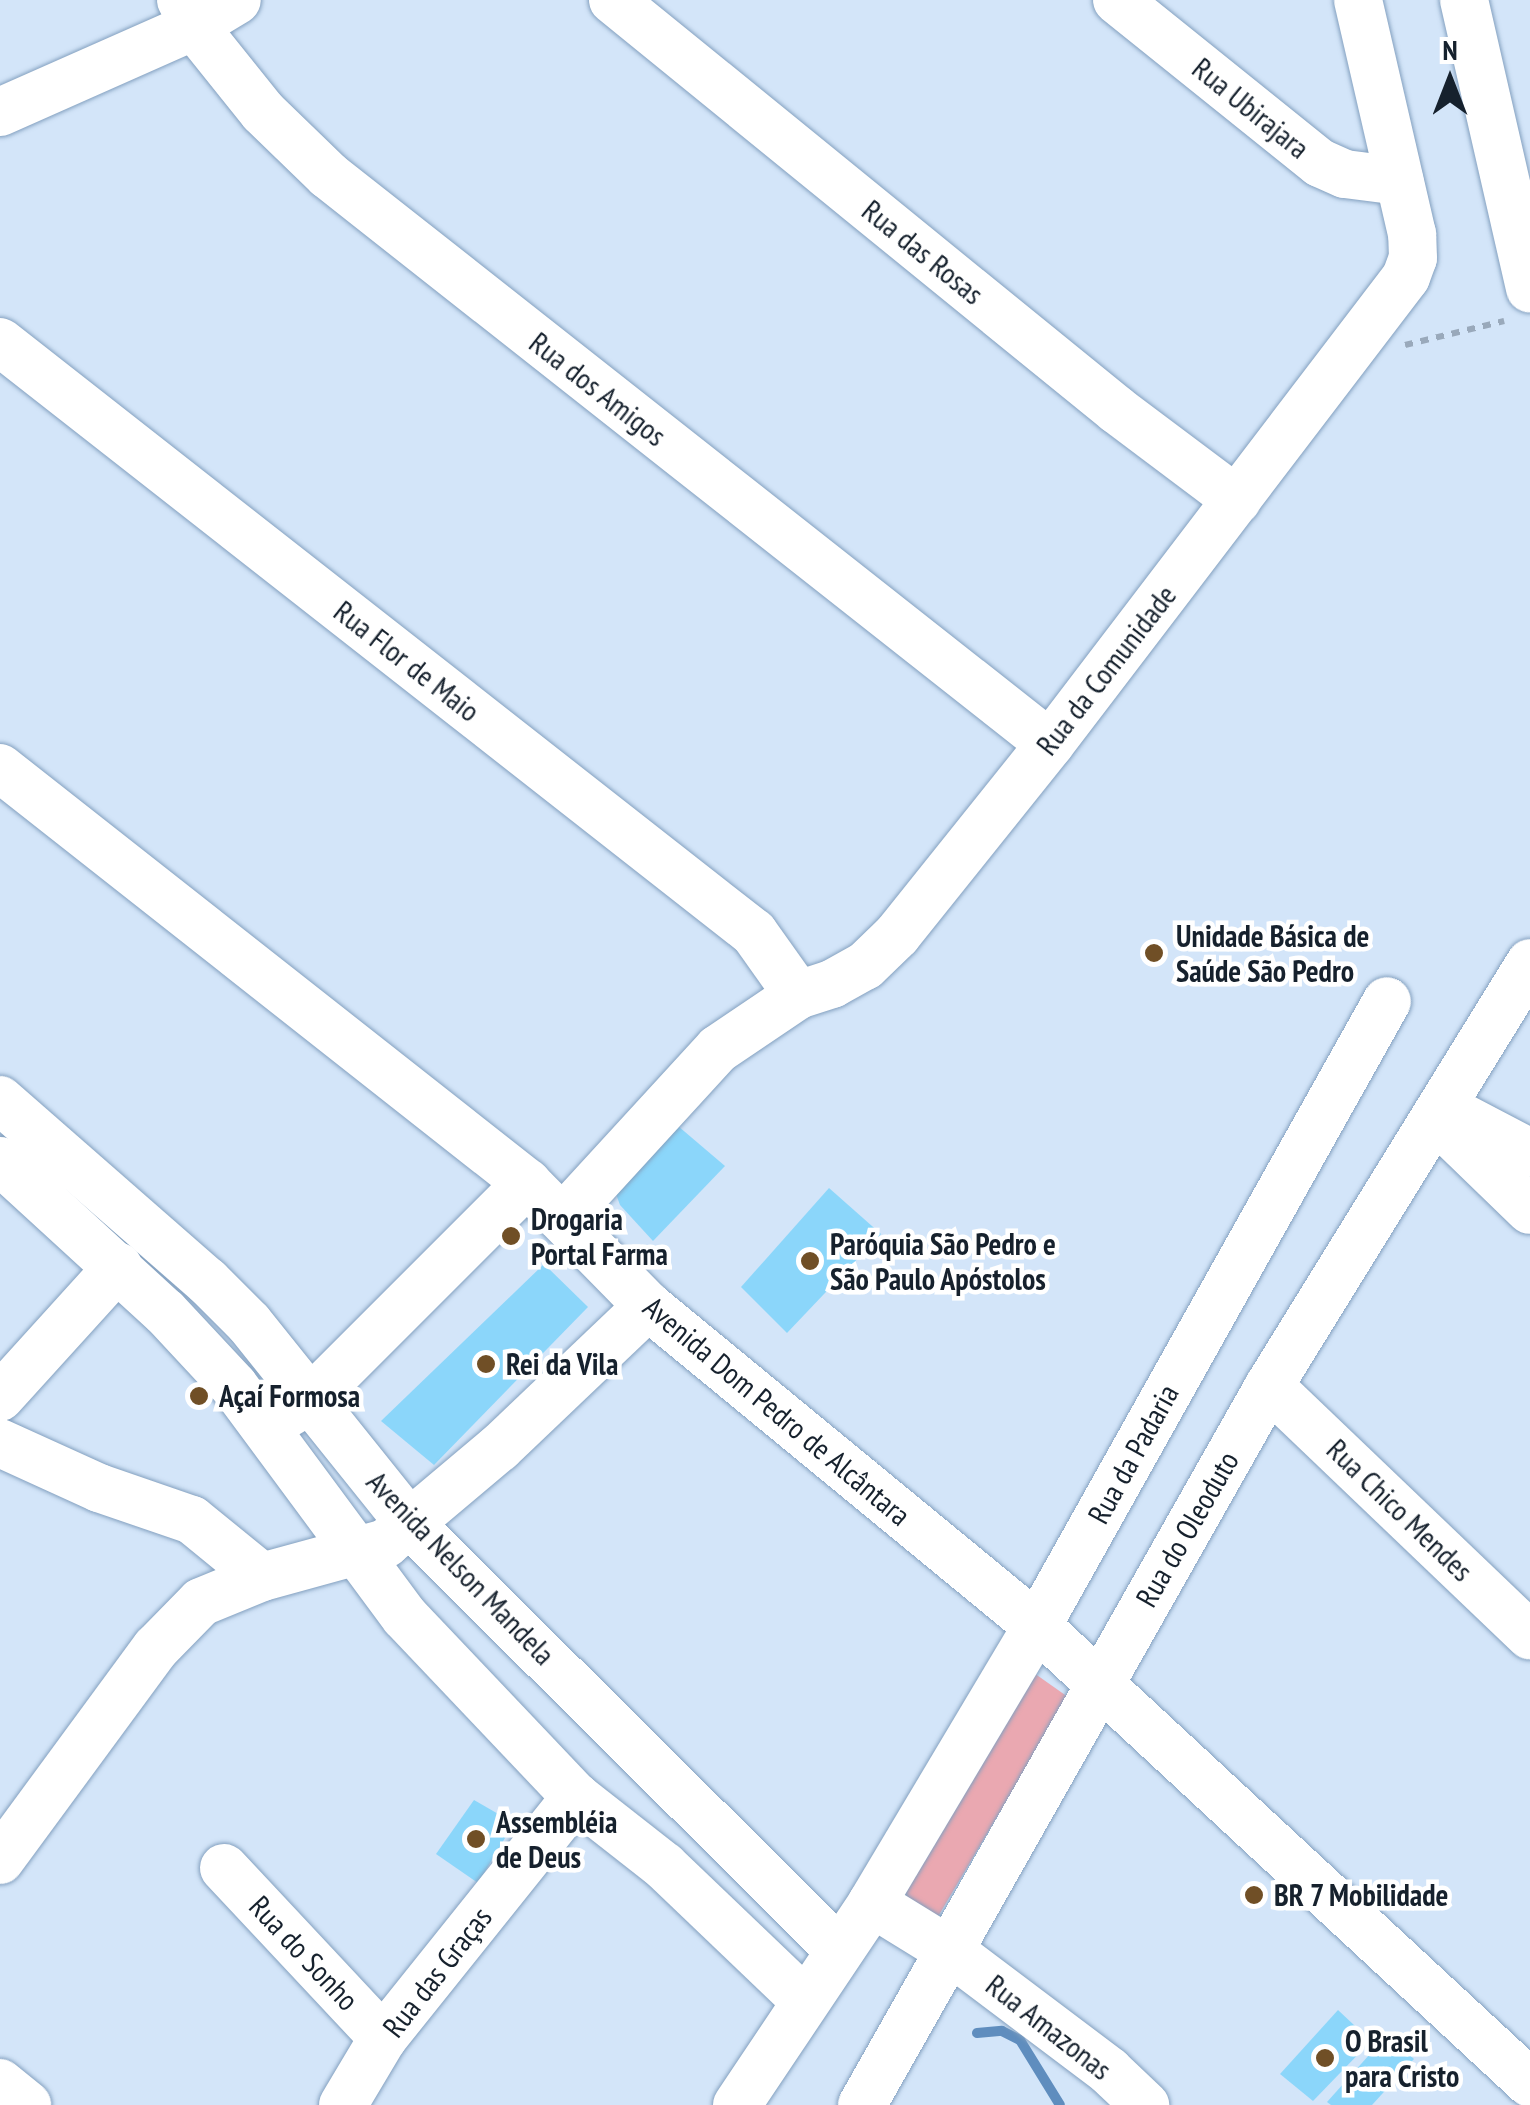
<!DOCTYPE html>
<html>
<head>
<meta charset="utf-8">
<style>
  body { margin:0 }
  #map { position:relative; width:1530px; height:2105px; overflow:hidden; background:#d3e5f9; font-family:"PT Sans Narrow",sans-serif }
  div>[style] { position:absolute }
  .green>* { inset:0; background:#eaa8b1 }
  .stream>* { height:10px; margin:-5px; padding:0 5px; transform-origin:5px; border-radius:5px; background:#5f8dbe }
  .building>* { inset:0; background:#8bd6fa }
  .path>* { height:6px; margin-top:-3px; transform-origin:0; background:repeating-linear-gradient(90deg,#99a9bb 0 8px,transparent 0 16px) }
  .roads { filter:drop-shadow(0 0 2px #83a0bf) drop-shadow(0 0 2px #83a0bf) }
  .minor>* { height:48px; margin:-24px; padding:0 24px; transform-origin:24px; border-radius:24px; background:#fff }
  .dots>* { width:28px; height:28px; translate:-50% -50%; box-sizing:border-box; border:5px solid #fff; border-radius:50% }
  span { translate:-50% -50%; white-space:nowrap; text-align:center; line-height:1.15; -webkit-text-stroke:9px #fff; paint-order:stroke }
  .street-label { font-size:30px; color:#16212d }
  .poi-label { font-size:30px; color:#16212d; font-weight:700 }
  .left { translate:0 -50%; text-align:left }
  .north { position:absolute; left:1400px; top:30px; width:100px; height:100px; -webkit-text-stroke:8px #fff; paint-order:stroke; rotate:0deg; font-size:28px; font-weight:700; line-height:40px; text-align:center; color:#16212d }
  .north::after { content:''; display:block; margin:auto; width:35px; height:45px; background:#16212d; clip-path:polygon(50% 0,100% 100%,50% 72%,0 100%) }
</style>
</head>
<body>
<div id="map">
  <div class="green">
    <i style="clip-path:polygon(1024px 1666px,1068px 1697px,936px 1920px,890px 1892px)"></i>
  </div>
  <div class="stream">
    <i style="left:977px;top:2033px;width:25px;rotate:-5deg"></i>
    <i style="left:1002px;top:2031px;width:20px;rotate:27deg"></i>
    <i style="left:1020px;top:2040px;width:76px;rotate:58.4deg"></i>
  </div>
  <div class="building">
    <i style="clip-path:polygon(678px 1126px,725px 1166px,653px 1241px,620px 1205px,616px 1194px)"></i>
    <i style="clip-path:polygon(829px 1188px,881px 1234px,787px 1333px,741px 1287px)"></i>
    <i style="clip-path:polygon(544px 1264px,588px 1307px,434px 1465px,381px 1421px)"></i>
    <i style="clip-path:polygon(474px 1800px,514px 1823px,478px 1883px,436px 1854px)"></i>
    <i style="clip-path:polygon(1338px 2010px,1371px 2041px,1313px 2101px,1280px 2074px)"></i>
    <i style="clip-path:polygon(1387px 2035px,1414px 2059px,1372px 2105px,1331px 2105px,1327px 2102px)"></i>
  </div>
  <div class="path">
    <i style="left:1405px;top:345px;width:102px;rotate:-13.6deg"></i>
  </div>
  <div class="roads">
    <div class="minor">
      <i style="left:181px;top:0;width:29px;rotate:63deg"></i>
      <i style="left:194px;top:26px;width:110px;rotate:51.3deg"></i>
      <i style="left:263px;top:112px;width:91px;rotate:44.1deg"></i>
      <i style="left:328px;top:175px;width:919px;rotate:38.24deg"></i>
      <i style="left:613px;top:0;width:650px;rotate:39.13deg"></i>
      <i style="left:1117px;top:410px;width:150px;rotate:36.9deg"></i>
      <i style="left:1117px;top:0;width:260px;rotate:38.8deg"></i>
      <i style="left:1320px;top:163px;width:27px;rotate:24deg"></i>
      <i style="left:1345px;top:174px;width:55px;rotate:7.3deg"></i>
      <i style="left:1464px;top:0;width:296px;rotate:77.1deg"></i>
      <i style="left:0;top:112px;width:212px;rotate:-23.9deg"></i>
      <i style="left:194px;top:26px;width:50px;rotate:-31.2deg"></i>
      <i style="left:0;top:342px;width:958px;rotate:38.09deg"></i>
      <i style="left:754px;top:933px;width:76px;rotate:54.6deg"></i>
      <i style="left:0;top:768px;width:671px;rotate:38.22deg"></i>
      <i style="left:527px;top:1183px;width:173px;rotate:45.5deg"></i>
      <i style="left:648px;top:1306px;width:504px;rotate:39.44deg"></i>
      <i style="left:1037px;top:1626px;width:672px;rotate:42.83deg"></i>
      <i style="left:0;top:1100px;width:275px;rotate:41.2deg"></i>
      <i style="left:207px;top:1281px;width:59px;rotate:45deg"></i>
      <i style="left:249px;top:1323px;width:258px;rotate:51.3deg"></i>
      <i style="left:410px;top:1524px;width:605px;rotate:44.8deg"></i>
      <i style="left:1450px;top:1111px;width:90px;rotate:27.7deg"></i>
      <i style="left:1435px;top:1118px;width:132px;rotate:44.1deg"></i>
      <i style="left:0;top:1161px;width:224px;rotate:42.5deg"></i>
      <i style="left:165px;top:1312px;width:101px;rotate:47deg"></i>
      <i style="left:234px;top:1386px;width:287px;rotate:53.5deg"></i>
      <i style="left:405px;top:1617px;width:248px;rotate:46.5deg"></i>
      <i style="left:576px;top:1797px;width:112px;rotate:38.1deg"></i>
      <i style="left:664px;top:1866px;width:194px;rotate:43.7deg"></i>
      <i style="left:564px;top:1217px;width:228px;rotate:-47.5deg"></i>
      <i style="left:718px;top:1049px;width:97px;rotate:-34deg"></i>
      <i style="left:798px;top:995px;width:36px;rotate:-18deg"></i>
      <i style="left:832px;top:984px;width:38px;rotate:-29deg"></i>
      <i style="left:865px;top:966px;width:45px;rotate:-44.1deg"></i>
      <i style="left:897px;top:935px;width:245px;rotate:-51.3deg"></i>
      <i style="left:1050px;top:744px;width:587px;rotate:-52.68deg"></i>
      <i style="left:1406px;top:277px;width:20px;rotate:-70deg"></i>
      <i style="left:1413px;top:258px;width:24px;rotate:-92deg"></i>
      <i style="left:1412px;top:234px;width:240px;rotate:-103deg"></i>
      <i style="left:1269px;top:1386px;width:361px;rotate:43.7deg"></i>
      <i style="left:0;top:1397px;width:176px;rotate:-47.8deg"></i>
      <i style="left:285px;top:1415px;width:29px;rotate:-31deg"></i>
      <i style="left:310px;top:1400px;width:307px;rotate:-45deg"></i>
      <i style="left:0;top:1443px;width:109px;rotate:24.4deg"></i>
      <i style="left:99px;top:1488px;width:98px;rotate:19deg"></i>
      <i style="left:192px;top:1520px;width:90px;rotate:39.2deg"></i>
      <i style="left:0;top:1860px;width:263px;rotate:-53.7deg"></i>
      <i style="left:156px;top:1648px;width:64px;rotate:-45.6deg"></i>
      <i style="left:201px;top:1602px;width:66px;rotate:-22.3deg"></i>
      <i style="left:262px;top:1577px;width:129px;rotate:-15.3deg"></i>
      <i style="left:386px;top:1543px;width:148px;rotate:-40.1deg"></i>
      <i style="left:499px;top:1448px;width:206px;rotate:-43.6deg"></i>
      <i style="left:224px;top:1868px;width:233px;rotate:46.9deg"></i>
      <i style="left:872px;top:1903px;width:92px;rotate:31.6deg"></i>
      <i style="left:950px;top:1951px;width:199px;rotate:37deg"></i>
      <i style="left:1109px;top:2071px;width:50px;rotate:43.4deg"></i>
      <i style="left:0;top:2083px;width:35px;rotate:39deg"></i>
      <i style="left:343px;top:2105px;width:78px;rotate:-59.2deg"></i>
      <i style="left:383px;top:2038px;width:309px;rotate:-51.3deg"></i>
      <i style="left:737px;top:2105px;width:243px;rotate:-56.2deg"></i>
      <i style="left:872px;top:1903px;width:322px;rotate:-59.2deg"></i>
      <i style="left:1037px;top:1626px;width:716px;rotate:-60.75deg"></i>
      <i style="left:862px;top:2105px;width:826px;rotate:-60.49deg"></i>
      <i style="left:1269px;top:1386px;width:497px;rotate:-58.3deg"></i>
    </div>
  </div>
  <div class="dots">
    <i style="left:1154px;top:953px;background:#704f26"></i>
    <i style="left:511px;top:1236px;background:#704f26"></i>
    <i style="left:810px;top:1261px;background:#704f26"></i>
    <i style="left:486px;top:1364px;background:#704f26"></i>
    <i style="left:199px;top:1396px;background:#704f26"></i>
    <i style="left:476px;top:1839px;background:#704f26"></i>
    <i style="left:1254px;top:1895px;background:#704f26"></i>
    <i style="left:1325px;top:2058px;background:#704f26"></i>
  </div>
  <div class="street-label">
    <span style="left:1251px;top:108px;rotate:39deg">Rua Ubirajara</span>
    <span style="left:923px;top:252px;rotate:39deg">Rua das Rosas</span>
    <span style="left:598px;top:389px;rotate:38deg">Rua dos Amigos</span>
    <span style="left:407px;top:661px;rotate:38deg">Rua Flor de Maio</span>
    <span style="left:1106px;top:670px;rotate:-52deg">Rua da Comunidade</span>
    <span style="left:777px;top:1411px;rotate:40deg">Avenida Dom Pedro de Alcântara</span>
    <span style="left:1133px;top:1454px;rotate:-61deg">Rua da Padaria</span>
    <span style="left:1400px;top:1510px;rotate:44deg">Rua Chico Mendes</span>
    <span style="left:1187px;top:1529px;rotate:-60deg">Rua do Oleoduto</span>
    <span style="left:461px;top:1568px;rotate:46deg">Avenida Nelson Mandela</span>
    <span style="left:304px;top:1953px;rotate:47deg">Rua do Sonho</span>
    <span style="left:437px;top:1972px;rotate:-52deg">Rua das Graças</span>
    <span style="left:1049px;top:2027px;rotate:38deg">Rua Amazonas</span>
  </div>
  <div class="poi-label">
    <span class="left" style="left:1176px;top:953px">Unidade Básica de<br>Saúde São Pedro</span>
    <span class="left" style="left:531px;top:1236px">Drogaria<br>Portal Farma</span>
    <span class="left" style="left:830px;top:1261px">Paróquia São Pedro e<br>São Paulo Apóstolos</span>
    <span class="left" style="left:506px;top:1364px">Rei da Vila</span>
    <span class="left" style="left:219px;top:1396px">Açaí Formosa</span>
    <span class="left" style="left:496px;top:1839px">Assembléia<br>de Deus</span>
    <span class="left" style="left:1274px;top:1895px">BR 7 Mobilidade</span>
    <span class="left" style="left:1345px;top:2058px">O Brasil<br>para Cristo</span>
  </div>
  <div class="north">N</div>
</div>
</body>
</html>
